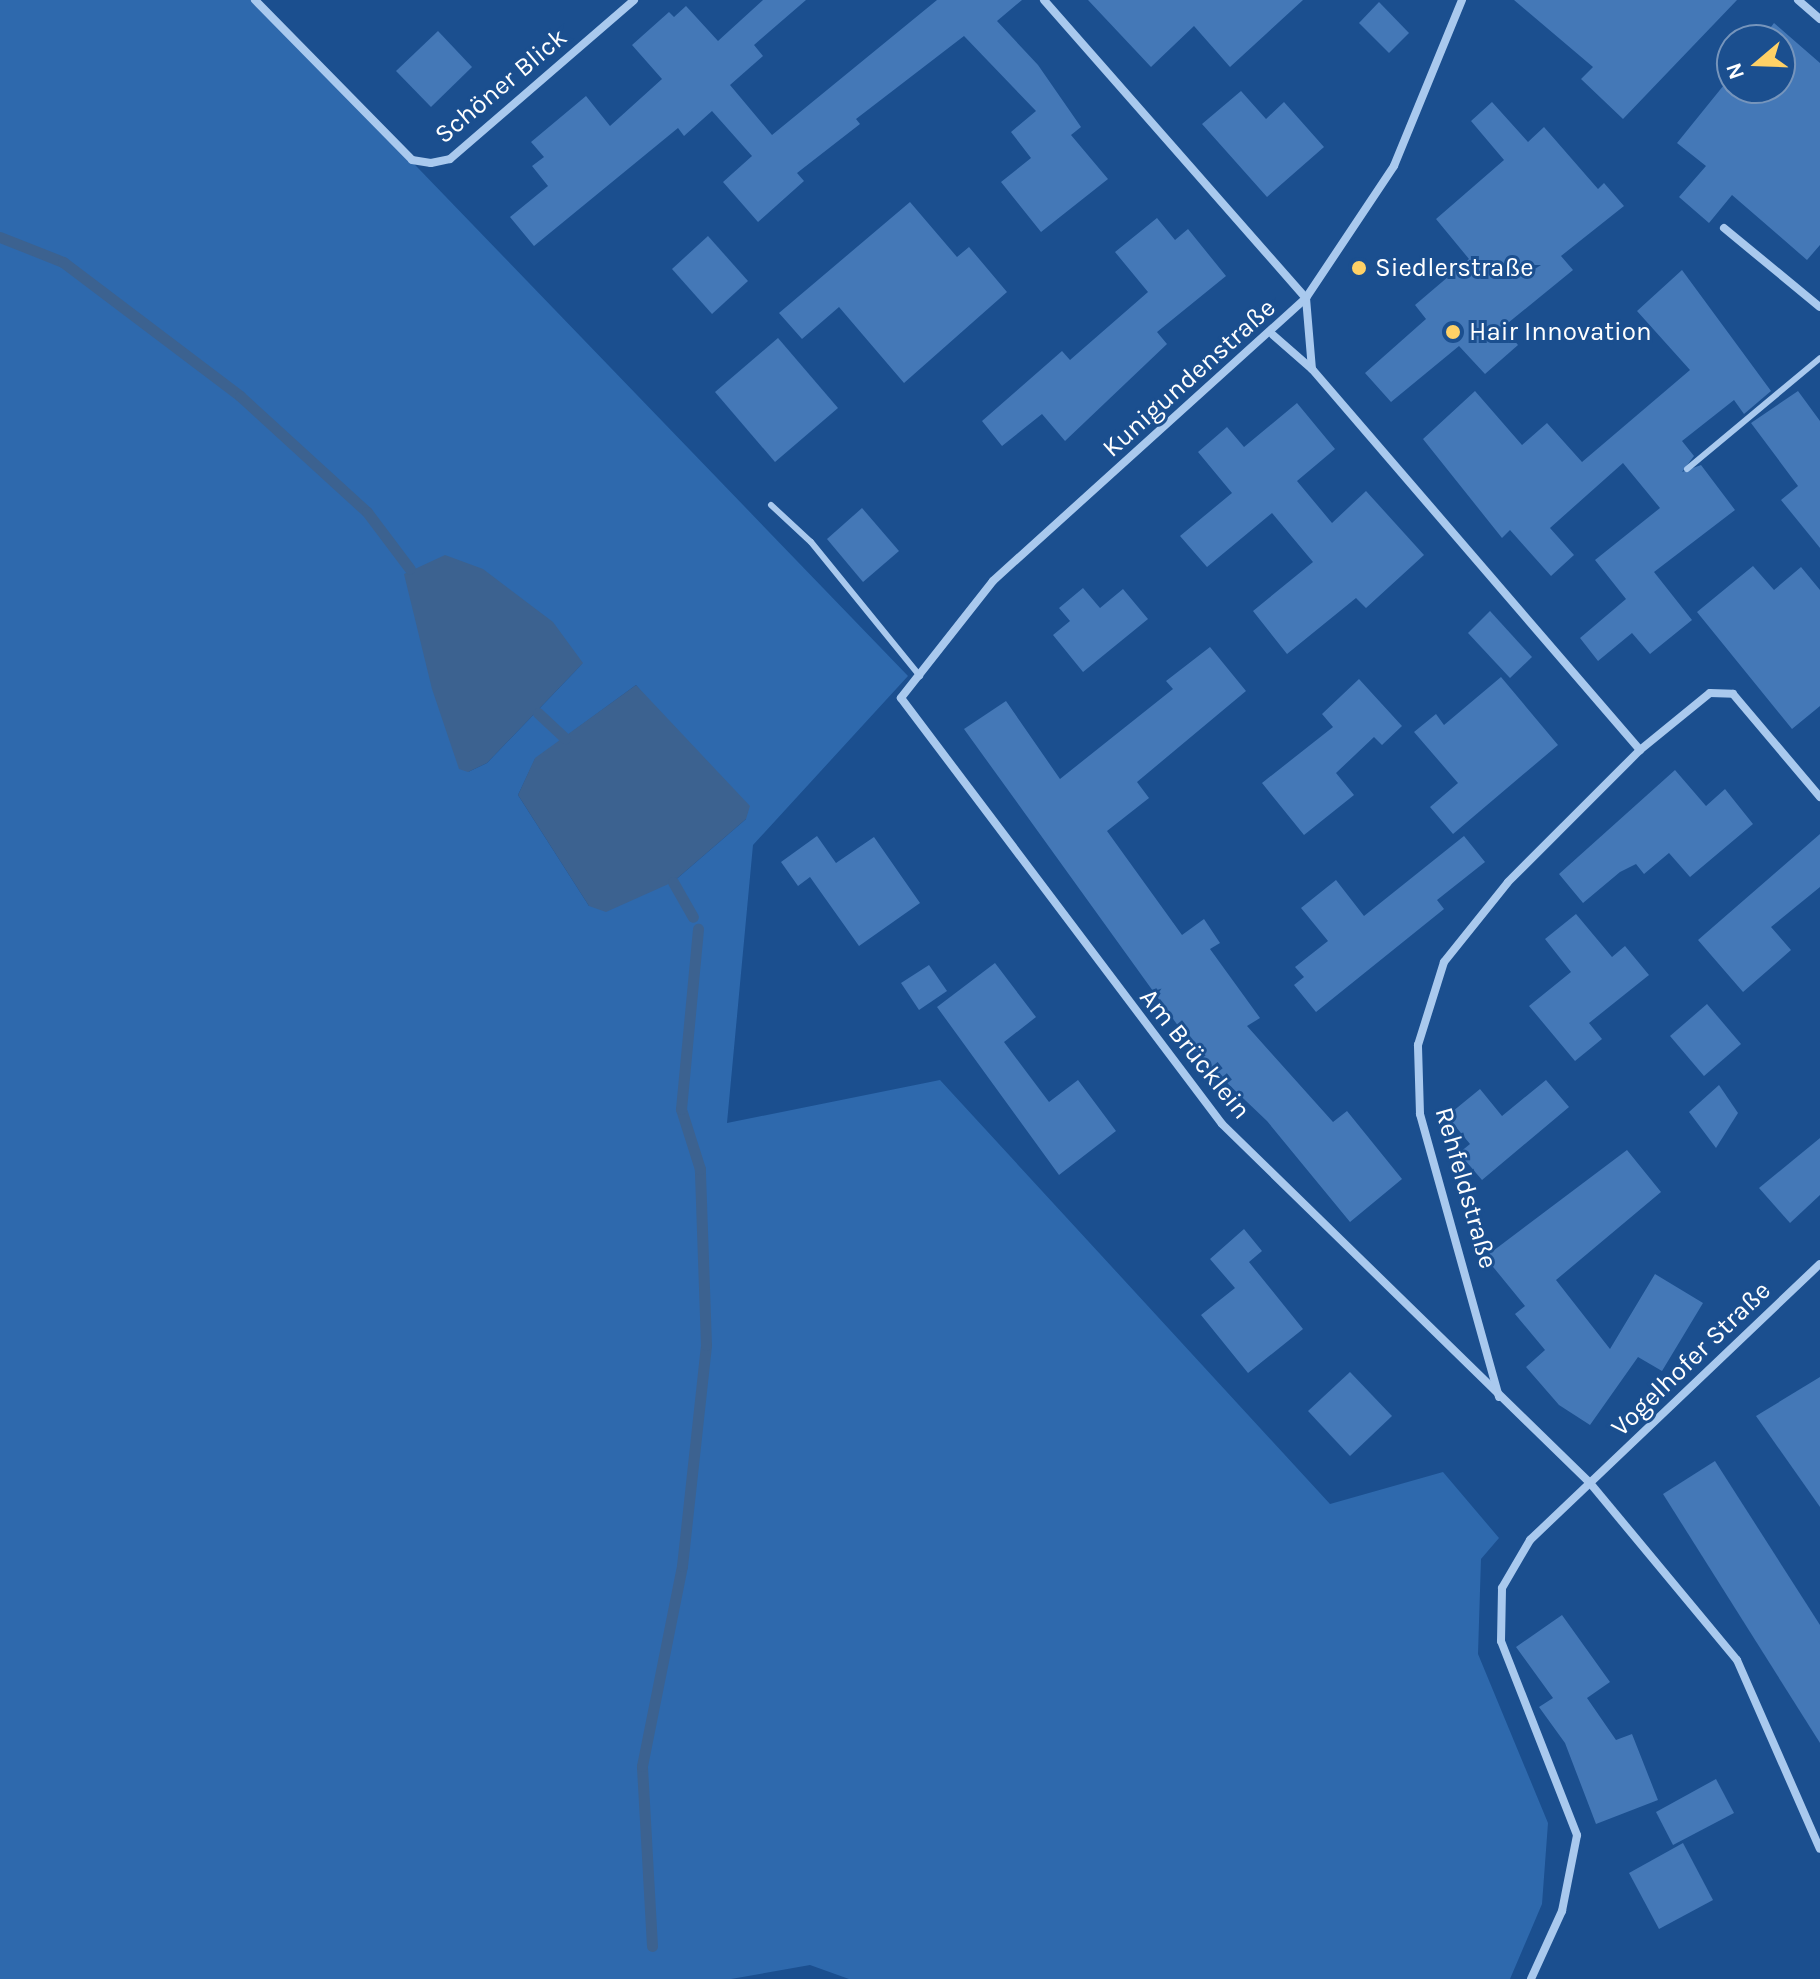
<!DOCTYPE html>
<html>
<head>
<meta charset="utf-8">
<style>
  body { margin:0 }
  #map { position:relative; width:1820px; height:1979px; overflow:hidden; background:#1b4f8f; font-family:Karla,sans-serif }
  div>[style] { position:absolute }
  .green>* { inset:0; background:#2e69ad }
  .water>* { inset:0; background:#3c6290 }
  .stream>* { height:11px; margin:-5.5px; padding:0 5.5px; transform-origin:5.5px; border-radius:5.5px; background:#3c6290 }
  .building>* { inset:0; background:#4478b7 }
  .service>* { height:6px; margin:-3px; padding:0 3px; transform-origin:3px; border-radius:3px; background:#a9c9ee }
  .minor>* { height:8px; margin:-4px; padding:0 4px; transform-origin:4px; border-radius:4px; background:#a9c9ee }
  .dots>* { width:22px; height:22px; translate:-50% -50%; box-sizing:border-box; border:4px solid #1b4f8f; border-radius:50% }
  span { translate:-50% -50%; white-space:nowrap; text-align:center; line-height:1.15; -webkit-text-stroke:6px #1b4f8f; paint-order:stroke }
  .street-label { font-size:26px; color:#fff }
  .poi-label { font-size:26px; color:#fff }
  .left { translate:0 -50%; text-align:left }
  .north { position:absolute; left:1716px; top:24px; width:80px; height:80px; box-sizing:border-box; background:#1b4f8f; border:2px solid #7695bc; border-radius:50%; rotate:251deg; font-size:22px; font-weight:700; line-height:32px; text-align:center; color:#fff }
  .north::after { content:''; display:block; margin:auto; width:28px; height:36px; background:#ffd166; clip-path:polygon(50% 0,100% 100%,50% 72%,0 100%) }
</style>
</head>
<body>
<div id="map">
  <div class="green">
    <i style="clip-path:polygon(evenodd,0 0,256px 0,908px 676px,753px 845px,727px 1123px,940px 1080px,1330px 1504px,1443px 1472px,1499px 1538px,1481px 1559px,1478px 1654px,1548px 1823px,1542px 1904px,1510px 1979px,849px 1979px,810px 1965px,731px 1979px,0 1979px,0 0,583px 663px,487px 763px,468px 772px,583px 663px,0 0,636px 685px,746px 819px,673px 882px,589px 906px,518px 795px,535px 759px,636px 685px)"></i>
  </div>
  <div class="water">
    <i style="clip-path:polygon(445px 555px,483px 569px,553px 622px,583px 663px,487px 763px,468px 772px,459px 769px,432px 689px,404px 574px)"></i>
    <i style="clip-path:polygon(636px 685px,750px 806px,746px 819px,673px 882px,606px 912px,589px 906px,518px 795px,535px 758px)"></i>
  </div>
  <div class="stream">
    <i style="left:0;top:237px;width:68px;rotate:21.6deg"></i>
    <i style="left:63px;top:262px;width:222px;rotate:37.1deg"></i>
    <i style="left:240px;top:396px;width:172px;rotate:42.4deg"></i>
    <i style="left:367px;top:512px;width:71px;rotate:53deg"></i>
    <i style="left:538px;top:713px;width:37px;rotate:43deg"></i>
    <i style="left:673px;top:882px;width:40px;rotate:60.3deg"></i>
    <i style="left:652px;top:1946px;width:180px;rotate:-93.2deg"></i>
    <i style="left:642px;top:1766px;width:204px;rotate:-78.7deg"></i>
    <i style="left:682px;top:1566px;width:222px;rotate:-83.8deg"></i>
    <i style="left:706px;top:1345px;width:176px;rotate:-92deg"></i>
    <i style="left:700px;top:1169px;width:63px;rotate:-107.6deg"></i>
    <i style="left:681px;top:1109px;width:181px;rotate:-84.6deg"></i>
  </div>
  <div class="building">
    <i style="clip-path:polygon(763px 0,806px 0,754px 45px,763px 56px,730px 85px,772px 135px,937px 0,1022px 0,997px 21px,1038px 65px,1081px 127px,1071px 135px,1108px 179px,1041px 232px,1001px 182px,1031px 158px,1011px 132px,1036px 111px,964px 36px,856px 119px,860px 124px,797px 173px,804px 181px,758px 222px,723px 182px,752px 156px,712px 111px,684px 136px,678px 128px,534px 246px,510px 217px,548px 186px,532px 166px,544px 157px,531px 142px,586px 96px,610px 126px,662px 79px,632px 45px,669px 12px,674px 17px,686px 6px,718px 41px)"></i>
    <i style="clip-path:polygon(1088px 0,1303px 0,1230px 67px,1194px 26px,1151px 67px)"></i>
    <i style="clip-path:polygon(1514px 0,1737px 0,1623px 119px,1581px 79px,1593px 67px)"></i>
    <i style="clip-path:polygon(1379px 2px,1409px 33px,1389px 53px,1359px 23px)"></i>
    <i style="clip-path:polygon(1774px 23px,1820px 63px,1820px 245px,1807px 260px,1732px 195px,1709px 223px,1679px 197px,1706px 166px,1677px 143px,1732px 75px,1732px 88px,1780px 88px,1780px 40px,1761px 40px)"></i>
    <i style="clip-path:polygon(438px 31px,472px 67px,431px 107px,396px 71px)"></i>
    <i style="clip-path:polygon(1241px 91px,1266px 119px,1284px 102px,1324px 147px,1267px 197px,1202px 124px)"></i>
    <i style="clip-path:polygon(1492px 102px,1528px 142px,1544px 127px,1598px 189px,1604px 183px,1624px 206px,1561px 256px,1573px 270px,1503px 327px,1518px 345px,1485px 374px,1459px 346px,1391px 402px,1365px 373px,1426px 319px,1415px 305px,1469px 259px,1436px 219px,1504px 160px,1471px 121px)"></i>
    <i style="clip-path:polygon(910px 202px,957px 257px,969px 247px,1007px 292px,904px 383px,839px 307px,802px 339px,779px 313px)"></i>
    <i style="clip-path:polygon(1157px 218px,1175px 240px,1188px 229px,1226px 276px,1157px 332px,1167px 344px,1065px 441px,1042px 414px,1002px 446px,982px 421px,1062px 351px,1070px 360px,1148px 292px,1115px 252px)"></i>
    <i style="clip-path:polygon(708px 236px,748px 281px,712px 314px,672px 269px)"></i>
    <i style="clip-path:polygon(1682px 270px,1771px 391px,1744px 414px,1734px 400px,1682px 441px,1694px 456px,1682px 472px,1701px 465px,1735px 510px,1654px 572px,1692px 620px,1650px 654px,1632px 633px,1598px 661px,1580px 638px,1626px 599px,1595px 560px,1660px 508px,1623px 463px,1550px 528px,1574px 555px,1551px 576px,1510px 530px,1502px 538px,1423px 439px,1475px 391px,1522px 445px,1547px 423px,1582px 462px,1690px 370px,1637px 311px)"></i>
    <i style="clip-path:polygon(778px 338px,838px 408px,775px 462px,715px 392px)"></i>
    <i style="clip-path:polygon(1798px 391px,1820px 421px,1820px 548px,1781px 500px,1798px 486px,1751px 423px)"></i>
    <i style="clip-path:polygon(1297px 403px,1335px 449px,1297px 481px,1332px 523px,1366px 491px,1424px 555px,1366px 608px,1356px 598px,1287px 654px,1253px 611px,1313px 562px,1272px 513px,1207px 567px,1180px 536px,1232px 493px,1198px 452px,1227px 427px,1244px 447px)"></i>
    <i style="clip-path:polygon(862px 508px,899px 551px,863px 582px,827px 539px)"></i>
    <i style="clip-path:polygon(1753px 566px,1774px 590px,1801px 567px,1820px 590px,1820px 706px,1792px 729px,1697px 612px)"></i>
    <i style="clip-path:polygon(1083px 588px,1100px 608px,1123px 589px,1148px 619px,1083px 672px,1053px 635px,1070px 621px,1059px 608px)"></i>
    <i style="clip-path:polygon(1490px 611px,1532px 657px,1510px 678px,1468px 633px)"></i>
    <i style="clip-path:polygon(1210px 647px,1246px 691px,1137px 782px,1149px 798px,1107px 831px,1182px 935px,1204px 919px,1220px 943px,1210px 949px,1260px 1018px,1247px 1026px,1333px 1122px,1347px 1111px,1402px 1179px,1350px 1222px,1267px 1121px,1202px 1059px,964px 729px,1006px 701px,1060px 779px,1173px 689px,1166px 681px)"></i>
    <i style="clip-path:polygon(1501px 677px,1558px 745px,1453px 834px,1430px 807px,1458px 783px,1414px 732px,1436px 714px,1444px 725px)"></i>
    <i style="clip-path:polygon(1359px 679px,1402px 726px,1382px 745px,1374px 737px,1336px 773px,1354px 795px,1304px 835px,1262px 783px,1333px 727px,1322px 714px)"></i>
    <i style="clip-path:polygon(1675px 770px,1706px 806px,1725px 789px,1753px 824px,1690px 877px,1669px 853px,1644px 874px,1636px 864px,1620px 872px,1583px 903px,1559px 874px)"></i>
    <i style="clip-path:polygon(1820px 834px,1820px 887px,1771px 927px,1791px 950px,1743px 992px,1698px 940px)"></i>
    <i style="clip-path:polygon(817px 836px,836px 863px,874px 837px,920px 903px,859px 946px,810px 877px,798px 886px,781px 862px)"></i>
    <i style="clip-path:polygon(1464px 836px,1485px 862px,1437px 900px,1444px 909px,1316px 1012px,1294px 985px,1304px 977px,1295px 967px,1328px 941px,1301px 908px,1336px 880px,1364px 916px)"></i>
    <i style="clip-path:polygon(1576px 914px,1612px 957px,1625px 946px,1649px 975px,1589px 1023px,1602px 1039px,1575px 1061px,1529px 1006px,1571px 972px,1545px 939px)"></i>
    <i style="clip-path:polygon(995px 963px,1036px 1017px,1004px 1042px,1049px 1102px,1078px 1080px,1116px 1131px,1059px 1175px,937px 1007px)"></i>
    <i style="clip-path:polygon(929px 965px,947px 991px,919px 1010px,901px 983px)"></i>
    <i style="clip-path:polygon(1707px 1004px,1741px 1044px,1704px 1076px,1670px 1036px)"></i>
    <i style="clip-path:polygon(1546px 1080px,1569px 1107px,1482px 1180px,1459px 1153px,1470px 1144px,1447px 1116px,1480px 1089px,1502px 1116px)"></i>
    <i style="clip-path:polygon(1719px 1085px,1738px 1113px,1716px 1148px,1689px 1112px)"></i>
    <i style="clip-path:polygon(1820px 1138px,1820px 1195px,1790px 1223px,1759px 1188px)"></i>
    <i style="clip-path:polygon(1627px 1150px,1661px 1192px,1556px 1280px,1610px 1349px,1655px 1274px,1703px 1303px,1662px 1371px,1638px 1357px,1590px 1425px,1559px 1405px,1526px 1367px,1545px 1350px,1515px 1314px,1525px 1306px,1485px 1257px)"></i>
    <i style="clip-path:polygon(1244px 1229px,1262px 1251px,1249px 1262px,1303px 1329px,1248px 1373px,1201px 1315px,1235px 1288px,1210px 1259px)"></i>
    <i style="clip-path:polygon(1350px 1372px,1392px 1416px,1350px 1456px,1308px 1411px)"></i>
    <i style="clip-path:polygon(1820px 1377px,1820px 1507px,1756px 1416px)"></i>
    <i style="clip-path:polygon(1715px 1461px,1820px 1625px,1820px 1743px,1663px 1494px)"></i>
    <i style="clip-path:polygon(1562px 1615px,1610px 1682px,1587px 1698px,1616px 1740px,1632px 1734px,1658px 1800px,1596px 1824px,1565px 1743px,1539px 1707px,1553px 1698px,1516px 1647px)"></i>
    <i style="clip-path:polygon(1716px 1779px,1734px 1813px,1673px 1845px,1656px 1812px)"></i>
    <i style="clip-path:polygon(1683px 1843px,1713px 1900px,1659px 1929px,1629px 1873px)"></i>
  </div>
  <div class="service">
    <i style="left:1687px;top:469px;width:173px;rotate:-39.8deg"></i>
    <i style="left:771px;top:505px;width:54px;rotate:42.8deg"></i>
    <i style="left:811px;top:542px;width:173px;rotate:50.9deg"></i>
  </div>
  <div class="minor">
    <i style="left:255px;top:0;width:224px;rotate:45.5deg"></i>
    <i style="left:412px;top:160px;width:19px;rotate:9deg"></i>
    <i style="left:431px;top:163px;width:19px;rotate:-12deg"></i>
    <i style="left:450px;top:159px;width:243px;rotate:-40.8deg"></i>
    <i style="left:1044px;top:0;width:397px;rotate:48.7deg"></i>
    <i style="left:1306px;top:298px;width:71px;rotate:85.2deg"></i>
    <i style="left:1462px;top:0;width:179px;rotate:112.3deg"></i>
    <i style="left:1394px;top:166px;width:159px;rotate:123.7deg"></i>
    <i style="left:1306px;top:298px;width:422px;rotate:137.9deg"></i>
    <i style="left:993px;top:581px;width:149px;rotate:128.2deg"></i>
    <i style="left:901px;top:698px;width:533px;rotate:53deg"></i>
    <i style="left:1222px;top:1124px;width:514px;rotate:44.29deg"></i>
    <i style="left:1590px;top:1483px;width:230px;rotate:50.3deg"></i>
    <i style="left:1737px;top:1660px;width:206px;rotate:66.3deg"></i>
    <i style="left:1798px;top:0;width:29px;rotate:41deg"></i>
    <i style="left:1724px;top:228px;width:124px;rotate:39.5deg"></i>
    <i style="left:1273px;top:335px;width:52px;rotate:41.1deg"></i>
    <i style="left:1312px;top:369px;width:503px;rotate:49.28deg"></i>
    <i style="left:1499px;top:1397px;width:294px;rotate:-105.6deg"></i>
    <i style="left:1420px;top:1114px;width:69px;rotate:-91.7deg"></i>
    <i style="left:1418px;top:1045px;width:87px;rotate:-72.6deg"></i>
    <i style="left:1444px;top:962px;width:102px;rotate:-51.3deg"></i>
    <i style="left:1508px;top:882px;width:187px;rotate:-45deg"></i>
    <i style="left:1640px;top:750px;width:90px;rotate:-39.2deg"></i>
    <i style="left:1710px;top:693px;width:23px;rotate:2deg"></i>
    <i style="left:1733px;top:694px;width:135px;rotate:49.8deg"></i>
    <i style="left:1531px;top:1979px;width:75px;rotate:-65.5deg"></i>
    <i style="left:1562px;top:1911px;width:77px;rotate:-78.8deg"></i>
    <i style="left:1577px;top:1835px;width:208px;rotate:-111.4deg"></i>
    <i style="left:1501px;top:1641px;width:53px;rotate:-88.9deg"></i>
    <i style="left:1502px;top:1588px;width:56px;rotate:-59.7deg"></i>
    <i style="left:1530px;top:1540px;width:400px;rotate:-43.6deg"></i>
  </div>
  <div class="dots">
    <i style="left:1359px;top:268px;background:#ffd166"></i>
    <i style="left:1453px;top:332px;background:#ffd166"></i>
  </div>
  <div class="street-label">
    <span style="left:501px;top:86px;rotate:-40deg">Schöner Blick</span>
    <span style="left:1189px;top:378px;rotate:-42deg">Kunigundenstraße</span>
    <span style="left:1195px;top:1054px;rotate:51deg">Am Brücklein</span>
    <span style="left:1466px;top:1188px;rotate:74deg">Rehfeldstraße</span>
    <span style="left:1691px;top:1359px;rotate:-44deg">Vogelhofer Straße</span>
  </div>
  <div class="poi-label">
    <span class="left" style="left:1375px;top:268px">Siedlerstraße</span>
    <span class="left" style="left:1469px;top:332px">Hair Innovation</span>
  </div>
  <div class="north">N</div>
</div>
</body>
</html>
